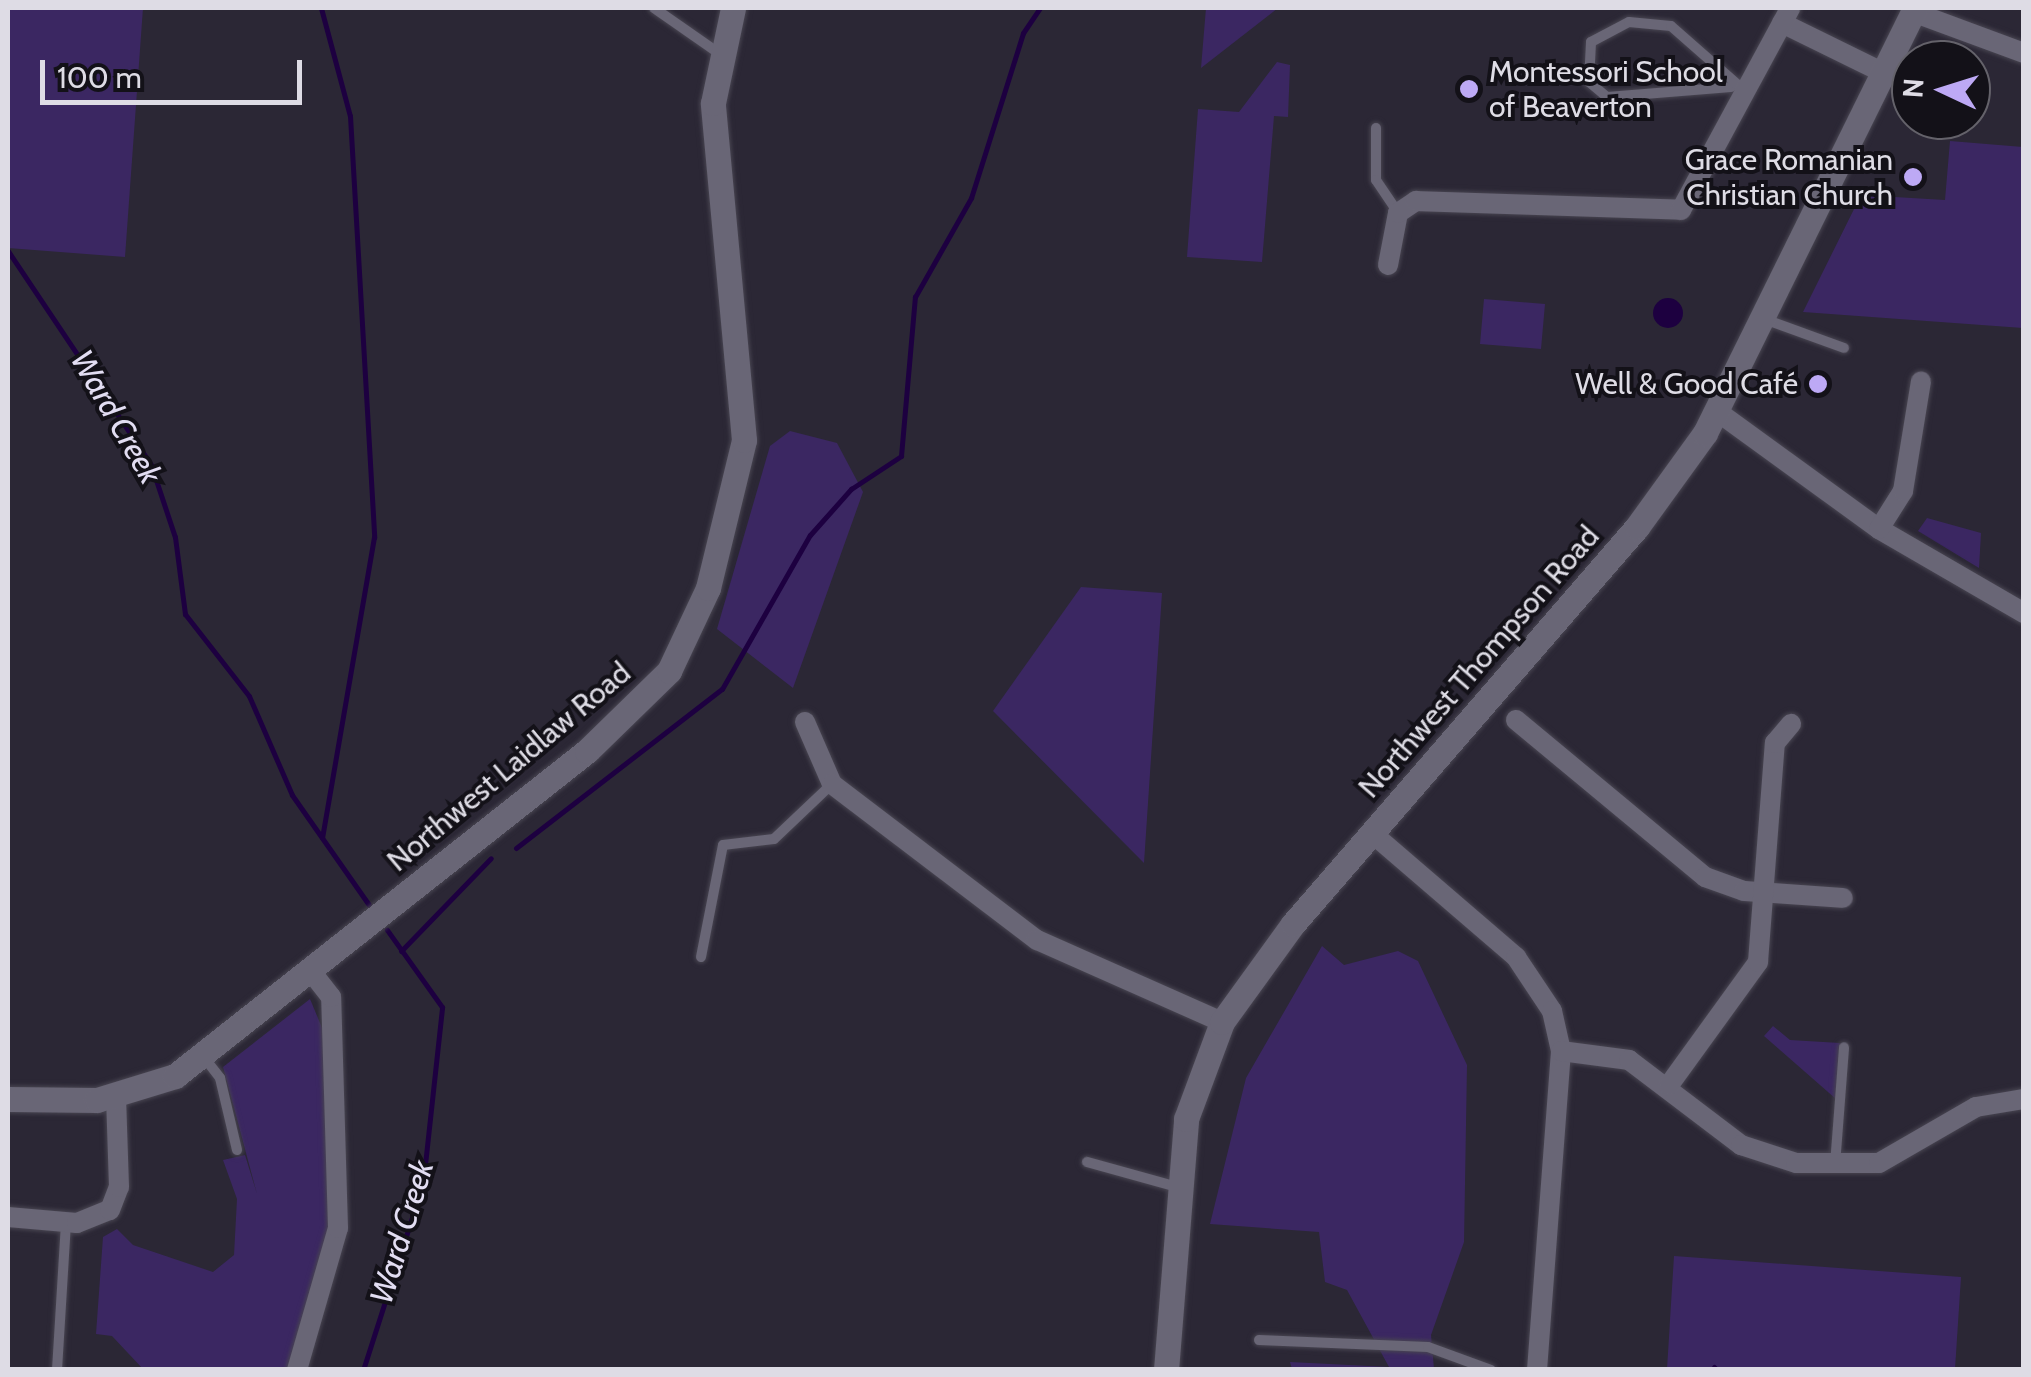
<!DOCTYPE html>
<html>
<head>
<meta charset="utf-8">
<style>
  body { margin:0 }
  #map { position:relative; width:2031px; height:1377px; overflow:hidden; background:#2b2735; font-family:Cabin,sans-serif }
  div>[style] { position:absolute }
  .green>* { inset:0; background:#3b2762 }
  .water>* { inset:0; background:#1d0040 }
  .round { border-radius:50% }
  .stream>* { height:5px; margin:-2.5px; padding:0 2.5px; transform-origin:2.5px; border-radius:2.5px; background:#1d0040 }
  .roads { filter:drop-shadow(0 0 2px #484551) drop-shadow(0 0 2px #484551) }
  .service>* { height:10px; margin:-5px; padding:0 5px; transform-origin:5px; border-radius:5px; background:#696676 }
  .minor>* { height:20px; margin:-10px; padding:0 10px; transform-origin:10px; border-radius:10px; background:#696676 }
  .tertiary>* { height:25px; margin:-12.5px; padding:0 12.5px; transform-origin:12.5px; border-radius:12.5px; background:#696676 }
  .dots>* { width:28px; height:28px; translate:-50% -50%; box-sizing:border-box; border:5px solid #131118; border-radius:50% }
  span { translate:-50% -50%; white-space:nowrap; text-align:center; line-height:1.15; -webkit-text-stroke:8px #131118; paint-order:stroke }
  .poi-label { font-size:30px; color:#dedce5 }
  .left { translate:0 -50%; text-align:left }
  .right { translate:-100% -50%; text-align:right }
  .street-label { font-size:30px; color:#dedce5 }
  .water-label { font-size:32px; color:#e2ddf2; font-style:italic }
  .frame { position:absolute; inset:0; border:10px solid #dedce5; pointer-events:none }
  .north { position:absolute; left:1891px; top:40px; width:100px; height:100px; box-sizing:border-box; background:#131118; border:2px solid #64626a; border-radius:50%; rotate:274deg; font-size:28px; font-weight:700; line-height:40px; text-align:center; color:#dedce5 }
  .north::after { content:''; display:block; margin:auto; width:35px; height:45px; background:#bda9f5; clip-path:polygon(50% 0,100% 100%,50% 72%,0 100%) }
  .scale { position:absolute; left:40px; top:60px; width:262px; height:45px; box-sizing:border-box; border:5px solid #dedce5; border-top:0; padding-left:12px; font-size:30px; line-height:35px; white-space:nowrap; color:#dedce5; -webkit-text-stroke:8px #131118; paint-order:stroke }
</style>
</head>
<body>
<div id="map">
  <div class="green">
    <i style="clip-path:polygon(8px 8px,143px 8px,125px 257px,8px 248px)"></i>
    <i style="clip-path:polygon(1206px 8px,1278px 8px,1201px 68px)"></i>
    <i style="clip-path:polygon(1277px 62px,1290px 65px,1288px 117px,1274px 116px,1262px 262px,1187px 257px,1198px 109px,1239px 112px)"></i>
    <i style="clip-path:polygon(1950px 141px,2023px 147px,2023px 328px,1803px 312px,1861px 195px,1945px 200px)"></i>
    <i style="clip-path:polygon(1484px 299px,1545px 304px,1541px 349px,1480px 344px)"></i>
    <i style="clip-path:polygon(790px 431px,837px 443px,863px 492px,793px 688px,717px 629px,770px 446px)"></i>
    <i style="clip-path:polygon(1927px 518px,1981px 533px,1979px 568px,1918px 531px)"></i>
    <i style="clip-path:polygon(1081px 587px,1162px 593px,1144px 863px,993px 711px)"></i>
    <i style="clip-path:polygon(1322px 946px,1344px 965px,1398px 951px,1418px 961px,1467px 1065px,1464px 1242px,1431px 1335px,1434px 1369px,1292px 1369px,1290px 1362px,1389px 1367px,1347px 1290px,1325px 1282px,1319px 1232px,1210px 1224px,1246px 1078px)"></i>
    <i style="clip-path:polygon(310px 999px,323px 1030px,334px 1215px,294px 1369px,143px 1369px,112px 1336px,96px 1334px,103px 1237px,117px 1229px,133px 1245px,213px 1272px,234px 1255px,237px 1199px,223px 1160px,245px 1155px,257px 1194px,223px 1067px)"></i>
    <i style="clip-path:polygon(1773px 1026px,1790px 1040px,1840px 1043px,1836px 1099px,1764px 1036px)"></i>
    <i style="clip-path:polygon(1674px 1256px,1961px 1277px,1955px 1369px,1667px 1369px)"></i>
  </div>
  <div class="water">
    <i class="round" style="left:1653px;top:298px;width:30px;height:30px"></i>
  </div>
  <div class="stream">
    <i style="left:321px;top:8px;width:112px;rotate:75deg"></i>
    <i style="left:350px;top:116px;width:422px;rotate:86.7deg"></i>
    <i style="left:374px;top:537px;width:305px;rotate:99.8deg"></i>
    <i style="left:8px;top:251px;width:257px;rotate:56.2deg"></i>
    <i style="left:151px;top:465px;width:76px;rotate:71.6deg"></i>
    <i style="left:175px;top:537px;width:78px;rotate:82.6deg"></i>
    <i style="left:185px;top:614px;width:104px;rotate:52deg"></i>
    <i style="left:249px;top:696px;width:108px;rotate:66.5deg"></i>
    <i style="left:292px;top:795px;width:134px;rotate:55deg"></i>
    <i style="left:516px;top:848px;width:260px;rotate:-37.7deg"></i>
    <i style="left:722px;top:689px;width:177px;rotate:-60.3deg"></i>
    <i style="left:810px;top:535px;width:62px;rotate:-48.3deg"></i>
    <i style="left:851px;top:489px;width:60px;rotate:-33.4deg"></i>
    <i style="left:901px;top:456px;width:160px;rotate:-85deg"></i>
    <i style="left:915px;top:297px;width:114px;rotate:-60.5deg"></i>
    <i style="left:971px;top:198px;width:173px;rotate:-72.5deg"></i>
    <i style="left:1023px;top:33px;width:30px;rotate:-56deg"></i>
    <i style="left:401px;top:951px;width:129px;rotate:-45.9deg"></i>
    <i style="left:1714px;top:1367px;width:4px;rotate:45deg"></i>
    <i style="left:363px;top:1370px;width:196px;rotate:-72.2deg"></i>
    <i style="left:423px;top:1183px;width:177px;rotate:-83.8deg"></i>
    <i style="left:442px;top:1007px;width:95px;rotate:-125.5deg"></i>
  </div>
  <div class="roads">
    <div class="service">
      <i style="left:654px;top:8px;width:77px;rotate:34.9deg"></i>
      <i style="left:1731px;top:87px;width:124px;rotate:175.4deg"></i>
      <i style="left:1607px;top:97px;width:23px;rotate:-140deg"></i>
      <i style="left:1589px;top:82px;width:40px;rotate:-87.1deg"></i>
      <i style="left:1591px;top:42px;width:43px;rotate:-27.8deg"></i>
      <i style="left:1629px;top:22px;width:42px;rotate:5.4deg"></i>
      <i style="left:1671px;top:26px;width:100px;rotate:41.3deg"></i>
      <i style="left:1376px;top:128px;width:52px;rotate:90deg"></i>
      <i style="left:1376px;top:180px;width:40px;rotate:56deg"></i>
      <i style="left:1764px;top:319px;width:85px;rotate:19.9deg"></i>
      <i style="left:701px;top:957px;width:114px;rotate:-78.9deg"></i>
      <i style="left:723px;top:845px;width:51px;rotate:-6.7deg"></i>
      <i style="left:774px;top:839px;width:80px;rotate:-43.5deg"></i>
      <i style="left:203px;top:1056px;width:28px;rotate:52deg"></i>
      <i style="left:220px;top:1078px;width:74px;rotate:76.7deg"></i>
      <i style="left:1087px;top:1162px;width:93px;rotate:15.5deg"></i>
      <i style="left:1835px;top:1165px;width:118px;rotate:-85.6deg"></i>
      <i style="left:1259px;top:1340px;width:169px;rotate:2.4deg"></i>
      <i style="left:1428px;top:1347px;width:67px;rotate:20.1deg"></i>
      <i style="left:57px;top:1370px;width:147px;rotate:-86.5deg"></i>
    </div>
    <div class="minor">
      <i style="left:1913px;top:12px;width:118px;rotate:20.3deg"></i>
      <i style="left:1782px;top:23px;width:114px;rotate:26.1deg"></i>
      <i style="left:1388px;top:265px;width:53px;rotate:-79.1deg"></i>
      <i style="left:1398px;top:213px;width:22px;rotate:-34deg"></i>
      <i style="left:1416px;top:201px;width:265px;rotate:1.9deg"></i>
      <i style="left:1681px;top:210px;width:230px;rotate:-61.6deg"></i>
      <i style="left:1718px;top:412px;width:199px;rotate:36deg"></i>
      <i style="left:1879px;top:529px;width:168px;rotate:30.1deg"></i>
      <i style="left:1879px;top:529px;width:45px;rotate:-57.7deg"></i>
      <i style="left:1903px;top:491px;width:111px;rotate:-80.7deg"></i>
      <i style="left:1516px;top:720px;width:246px;rotate:39.7deg"></i>
      <i style="left:1705px;top:877px;width:41px;rotate:19.7deg"></i>
      <i style="left:1744px;top:891px;width:99px;rotate:4deg"></i>
      <i style="left:805px;top:722px;width:68px;rotate:66.5deg"></i>
      <i style="left:832px;top:784px;width:258px;rotate:37.3deg"></i>
      <i style="left:1037px;top:940px;width:202px;rotate:23.9deg"></i>
      <i style="left:1373px;top:834px;width:189px;rotate:40.7deg"></i>
      <i style="left:1516px;top:957px;width:65px;rotate:56.3deg"></i>
      <i style="left:1552px;top:1011px;width:41px;rotate:77.3deg"></i>
      <i style="left:1561px;top:1051px;width:320px;rotate:94.3deg"></i>
      <i style="left:1561px;top:1051px;width:69px;rotate:7.5deg"></i>
      <i style="left:1629px;top:1060px;width:141px;rotate:37.2deg"></i>
      <i style="left:1741px;top:1145px;width:58px;rotate:18.1deg"></i>
      <i style="left:1796px;top:1163px;width:83px"></i>
      <i style="left:1879px;top:1163px;width:112px;rotate:-30deg"></i>
      <i style="left:1976px;top:1107px;width:49px;rotate:-9.5deg"></i>
      <i style="left:1669px;top:1085px;width:152px;rotate:-54.1deg"></i>
      <i style="left:1758px;top:962px;width:220px;rotate:-85.6deg"></i>
      <i style="left:1775px;top:743px;width:25px;rotate:-50deg"></i>
      <i style="left:8px;top:1217px;width:69px;rotate:5deg"></i>
      <i style="left:77px;top:1223px;width:35px;rotate:-22deg"></i>
      <i style="left:110px;top:1210px;width:25px;rotate:-69deg"></i>
      <i style="left:119px;top:1187px;width:91px;rotate:-91.9deg"></i>
      <i style="left:297px;top:1370px;width:148px;rotate:-73.9deg"></i>
      <i style="left:338px;top:1228px;width:231px;rotate:-91.7deg"></i>
      <i style="left:331px;top:997px;width:33px;rotate:-128deg"></i>
    </div>
    <div class="tertiary">
      <i style="left:8px;top:1099px;width:89px;rotate:0.6deg"></i>
      <i style="left:97px;top:1100px;width:82px;rotate:-17.1deg"></i>
      <i style="left:175px;top:1076px;width:525px;rotate:-38.27deg"></i>
      <i style="left:587px;top:751px;width:115px;rotate:-44.3deg"></i>
      <i style="left:669px;top:671px;width:92px;rotate:-64.8deg"></i>
      <i style="left:708px;top:588px;width:152px;rotate:-76.3deg"></i>
      <i style="left:744px;top:440px;width:338px;rotate:-95.3deg"></i>
      <i style="left:713px;top:103px;width:97px;rotate:-78.1deg"></i>
      <i style="left:1166px;top:1370px;width:252px;rotate:-85.4deg"></i>
      <i style="left:1186px;top:1119px;width:103px;rotate:-69.6deg"></i>
      <i style="left:1222px;top:1022px;width:121px;rotate:-54.1deg"></i>
      <i style="left:1293px;top:924px;width:525px;rotate:-49.09deg"></i>
      <i style="left:1637px;top:527px;width:116px;rotate:-54.1deg"></i>
      <i style="left:1705px;top:433px;width:474px;rotate:-63.7deg"></i>
    </div>
  </div>
  <div class="dots">
    <i style="left:1469px;top:89px;background:#bda9f5"></i>
    <i style="left:1913px;top:177px;background:#bda9f5"></i>
    <i style="left:1818px;top:384px;background:#bda9f5"></i>
  </div>
  <div class="poi-label">
    <span class="left" style="left:1489px;top:89px">Montessori School<br>of Beaverton</span>
    <span class="right" style="left:1893px;top:177px">Grace Romanian<br>Christian Church</span>
    <span class="right" style="left:1798px;top:384px">Well &amp; Good Café</span>
  </div>
  <div class="street-label">
    <span style="left:1479px;top:662px;rotate:-49deg">Northwest Thompson Road</span>
    <span style="left:509px;top:767px;rotate:-40deg">Northwest Laidlaw Road</span>
  </div>
  <div class="water-label">
    <span style="left:116px;top:417px;rotate:60deg">Ward Creek</span>
    <span style="left:402px;top:1232px;rotate:-73deg">Ward Creek</span>
  </div>
  <div class="frame"></div>
  <div class="north">N</div>
  <div class="scale">100 m</div>
</div>
</body>
</html>
